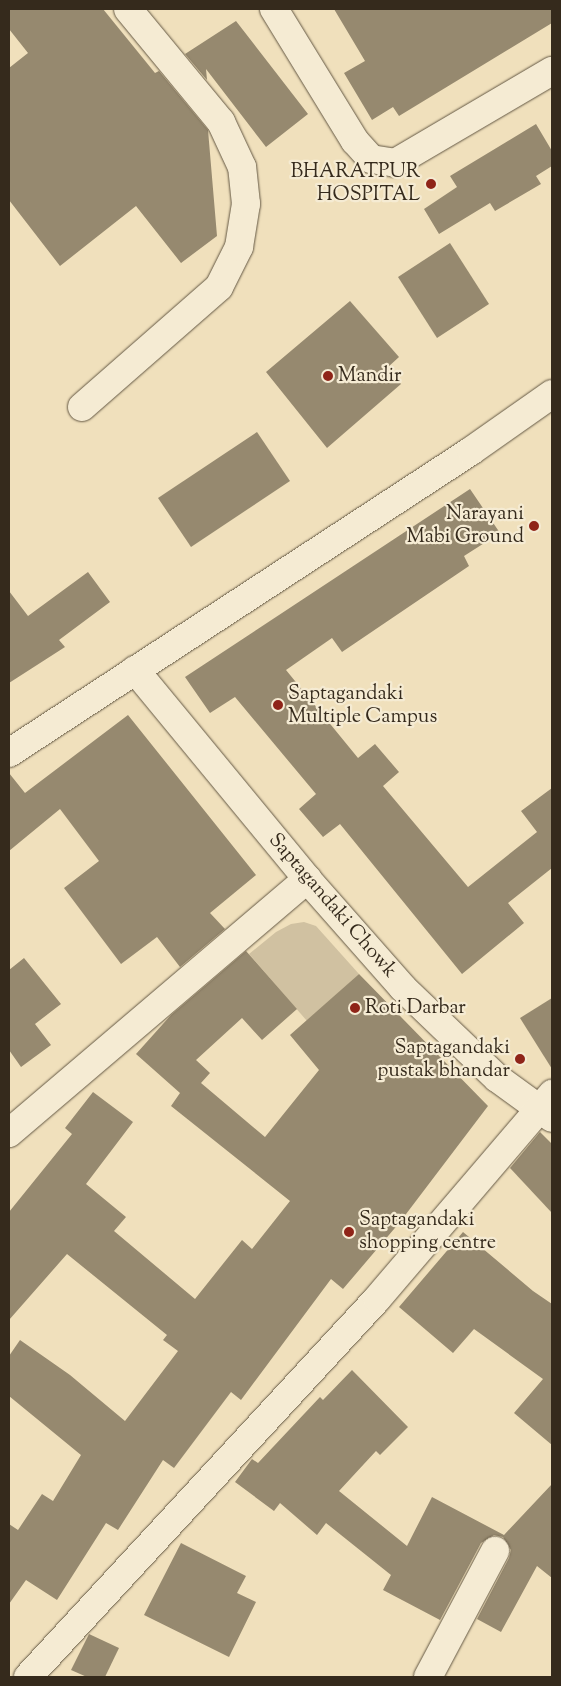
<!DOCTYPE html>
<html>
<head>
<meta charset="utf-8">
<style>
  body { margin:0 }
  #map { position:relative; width:561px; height:1686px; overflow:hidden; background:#f0e0bc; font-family:"Sorts Mill Goudy",serif }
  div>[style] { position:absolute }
  .green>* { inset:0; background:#d0c1a1 }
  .building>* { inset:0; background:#96896f }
  .roads { filter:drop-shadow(0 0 1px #645844) drop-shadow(0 0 1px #645844) }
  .minor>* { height:28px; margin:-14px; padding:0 14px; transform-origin:14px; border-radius:14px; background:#f5ebd3 }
  .dots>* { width:14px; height:14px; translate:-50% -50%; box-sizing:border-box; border:2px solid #f5ebd3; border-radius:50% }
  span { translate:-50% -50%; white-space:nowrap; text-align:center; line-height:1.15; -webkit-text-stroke:4.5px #f5ebd3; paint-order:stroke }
  .poi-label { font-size:20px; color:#352a1c }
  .right { translate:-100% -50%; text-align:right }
  .left { translate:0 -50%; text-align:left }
  .street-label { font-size:20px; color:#352a1c }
  .frame { position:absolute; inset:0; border:10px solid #352a1c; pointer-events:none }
</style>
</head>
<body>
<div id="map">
  <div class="green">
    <i style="clip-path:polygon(304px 922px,316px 926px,359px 974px,307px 1021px,249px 954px,276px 932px,291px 924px)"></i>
  </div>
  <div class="building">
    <i style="clip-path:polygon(9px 9px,103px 9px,155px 73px,159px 71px,208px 130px,217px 236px,181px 263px,136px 206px,60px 266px,9px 200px,9px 68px,28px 53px,9px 29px)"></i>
    <i style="clip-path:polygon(334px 9px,552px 9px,552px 23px,399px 116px,393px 107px,372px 120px,344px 73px,365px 61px)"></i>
    <i style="clip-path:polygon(236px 21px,308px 114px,266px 147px,206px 69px,207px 80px,185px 54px)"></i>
    <i style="clip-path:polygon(536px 124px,552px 151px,552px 166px,536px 176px,541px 184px,495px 211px,490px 203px,439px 234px,424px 209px,457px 187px,450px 176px)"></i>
    <i style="clip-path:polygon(450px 243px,489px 304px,437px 338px,398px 277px)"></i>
    <i style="clip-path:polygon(350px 301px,399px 357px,387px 368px,401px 384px,327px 448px,266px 372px)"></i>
    <i style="clip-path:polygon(257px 432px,290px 481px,191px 547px,158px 498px)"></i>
    <i style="clip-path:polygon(470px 489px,500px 533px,464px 556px,469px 566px,342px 652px,332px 638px,286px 670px,358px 758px,375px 744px,399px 772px,383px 786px,468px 887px,537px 832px,521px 811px,552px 788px,552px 868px,508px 903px,524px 923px,462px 974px,340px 824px,323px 837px,299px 809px,316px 794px,235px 697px,210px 713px,185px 677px)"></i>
    <i style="clip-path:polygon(88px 572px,110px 602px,59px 640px,65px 647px,9px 683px,9px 591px,28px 616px)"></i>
    <i style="clip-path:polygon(128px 715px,256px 875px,210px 913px,225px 929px,180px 967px,157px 937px,121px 964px,64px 888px,99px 861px,60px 809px,9px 851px,9px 773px,25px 793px)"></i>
    <i style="clip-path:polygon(246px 951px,297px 1009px,262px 1040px,242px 1018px,196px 1060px,210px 1073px,201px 1083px,265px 1137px,319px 1070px,290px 1035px,359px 974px,488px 1106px,400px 1222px,343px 1289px,331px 1279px,241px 1400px,231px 1392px,174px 1468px,163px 1460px,118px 1530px,106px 1523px,57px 1600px,26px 1580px,9px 1604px,9px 1524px,18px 1530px,42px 1494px,53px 1501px,81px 1455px,9px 1396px,9px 1356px,20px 1340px,70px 1375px,125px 1421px,178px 1351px,163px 1340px,167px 1335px,67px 1254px,9px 1320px,9px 1212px,72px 1134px,65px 1128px,93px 1092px,133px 1122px,86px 1184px,126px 1217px,114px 1231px,195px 1299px,242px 1240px,252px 1249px,290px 1201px,171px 1106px,180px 1093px,136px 1054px,171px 1015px)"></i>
    <i style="clip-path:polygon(24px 958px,61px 1004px,35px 1024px,51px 1045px,21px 1067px,9px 1050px,9px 970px)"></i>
    <i style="clip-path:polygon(552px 998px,552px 1069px,520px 1018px)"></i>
    <i style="clip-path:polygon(540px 1132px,552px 1144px,552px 1213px,510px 1168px)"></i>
    <i style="clip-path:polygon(463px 1232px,533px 1291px,552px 1304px,552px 1445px,514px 1413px,543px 1379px,474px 1329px,453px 1353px,399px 1307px)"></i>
    <i style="clip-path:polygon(352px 1370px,408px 1427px,380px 1455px,376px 1451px,339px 1491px,407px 1546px,432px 1497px,504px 1535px,552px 1484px,552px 1578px,537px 1566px,501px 1632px,477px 1619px,509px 1558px,511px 1550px,503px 1537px,494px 1535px,481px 1543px,440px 1620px,383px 1590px,391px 1575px,326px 1523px,317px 1535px,280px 1503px,274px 1511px,235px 1482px,252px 1459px,258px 1463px,320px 1397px,323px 1400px)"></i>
    <i style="clip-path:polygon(181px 1543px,246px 1576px,237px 1593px,256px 1602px,229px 1657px,144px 1615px)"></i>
    <i style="clip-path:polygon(89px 1634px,119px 1648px,105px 1677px,87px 1677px,71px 1670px)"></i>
  </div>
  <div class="roads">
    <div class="minor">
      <i style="left:274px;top:9px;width:155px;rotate:58.5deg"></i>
      <i style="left:355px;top:141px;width:24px;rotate:48deg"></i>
      <i style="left:371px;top:159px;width:24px;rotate:9deg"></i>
      <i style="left:395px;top:163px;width:182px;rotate:-30.4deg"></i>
      <i style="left:82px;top:407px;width:182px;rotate:-41.2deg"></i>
      <i style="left:219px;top:287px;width:45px;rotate:-63.4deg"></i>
      <i style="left:239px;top:247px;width:44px;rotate:-80.8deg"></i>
      <i style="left:246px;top:204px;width:37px;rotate:-96deg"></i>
      <i style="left:242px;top:167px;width:50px;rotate:-115deg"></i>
      <i style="left:221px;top:122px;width:146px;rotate:-129.5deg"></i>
      <i style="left:135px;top:670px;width:271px;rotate:50.5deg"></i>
      <i style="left:307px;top:879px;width:145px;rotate:48.6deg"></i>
      <i style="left:403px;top:988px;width:130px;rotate:43.8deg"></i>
      <i style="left:497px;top:1078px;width:68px;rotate:36deg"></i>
      <i style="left:9px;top:753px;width:552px;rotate:-33.17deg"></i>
      <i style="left:471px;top:451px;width:99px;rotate:-35.1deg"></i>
      <i style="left:9px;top:1133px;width:392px;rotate:-40.4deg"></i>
      <i style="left:28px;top:1677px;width:514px;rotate:-47.28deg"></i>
      <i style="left:377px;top:1299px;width:270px;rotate:-49.5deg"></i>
      <i style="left:428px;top:1677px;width:143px;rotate:-62deg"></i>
    </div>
  </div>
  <div class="dots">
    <i style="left:431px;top:184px;background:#8f2418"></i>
    <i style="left:328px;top:376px;background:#8f2418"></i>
    <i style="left:534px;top:526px;background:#8f2418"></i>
    <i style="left:278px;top:705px;background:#8f2418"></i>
    <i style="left:355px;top:1008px;background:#8f2418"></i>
    <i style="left:520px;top:1059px;background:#8f2418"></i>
    <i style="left:349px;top:1232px;background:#8f2418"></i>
  </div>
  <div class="poi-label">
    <span class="right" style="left:420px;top:184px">BHARATPUR<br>HOSPITAL</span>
    <span class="left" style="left:338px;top:376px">Mandir</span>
    <span class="right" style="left:524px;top:526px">Narayani<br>Mabi Ground</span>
    <span class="left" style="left:288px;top:706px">Saptagandaki<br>Multiple Campus</span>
    <span class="left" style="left:365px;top:1008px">Roti Darbar</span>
    <span class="right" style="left:510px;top:1060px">Saptagandaki<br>pustak bhandar</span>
    <span class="left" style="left:359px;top:1232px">Saptagandaki<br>shopping centre</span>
  </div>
  <div class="street-label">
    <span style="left:332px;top:906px;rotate:49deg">Saptagandaki Chowk</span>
  </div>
  <div class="frame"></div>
</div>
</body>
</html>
